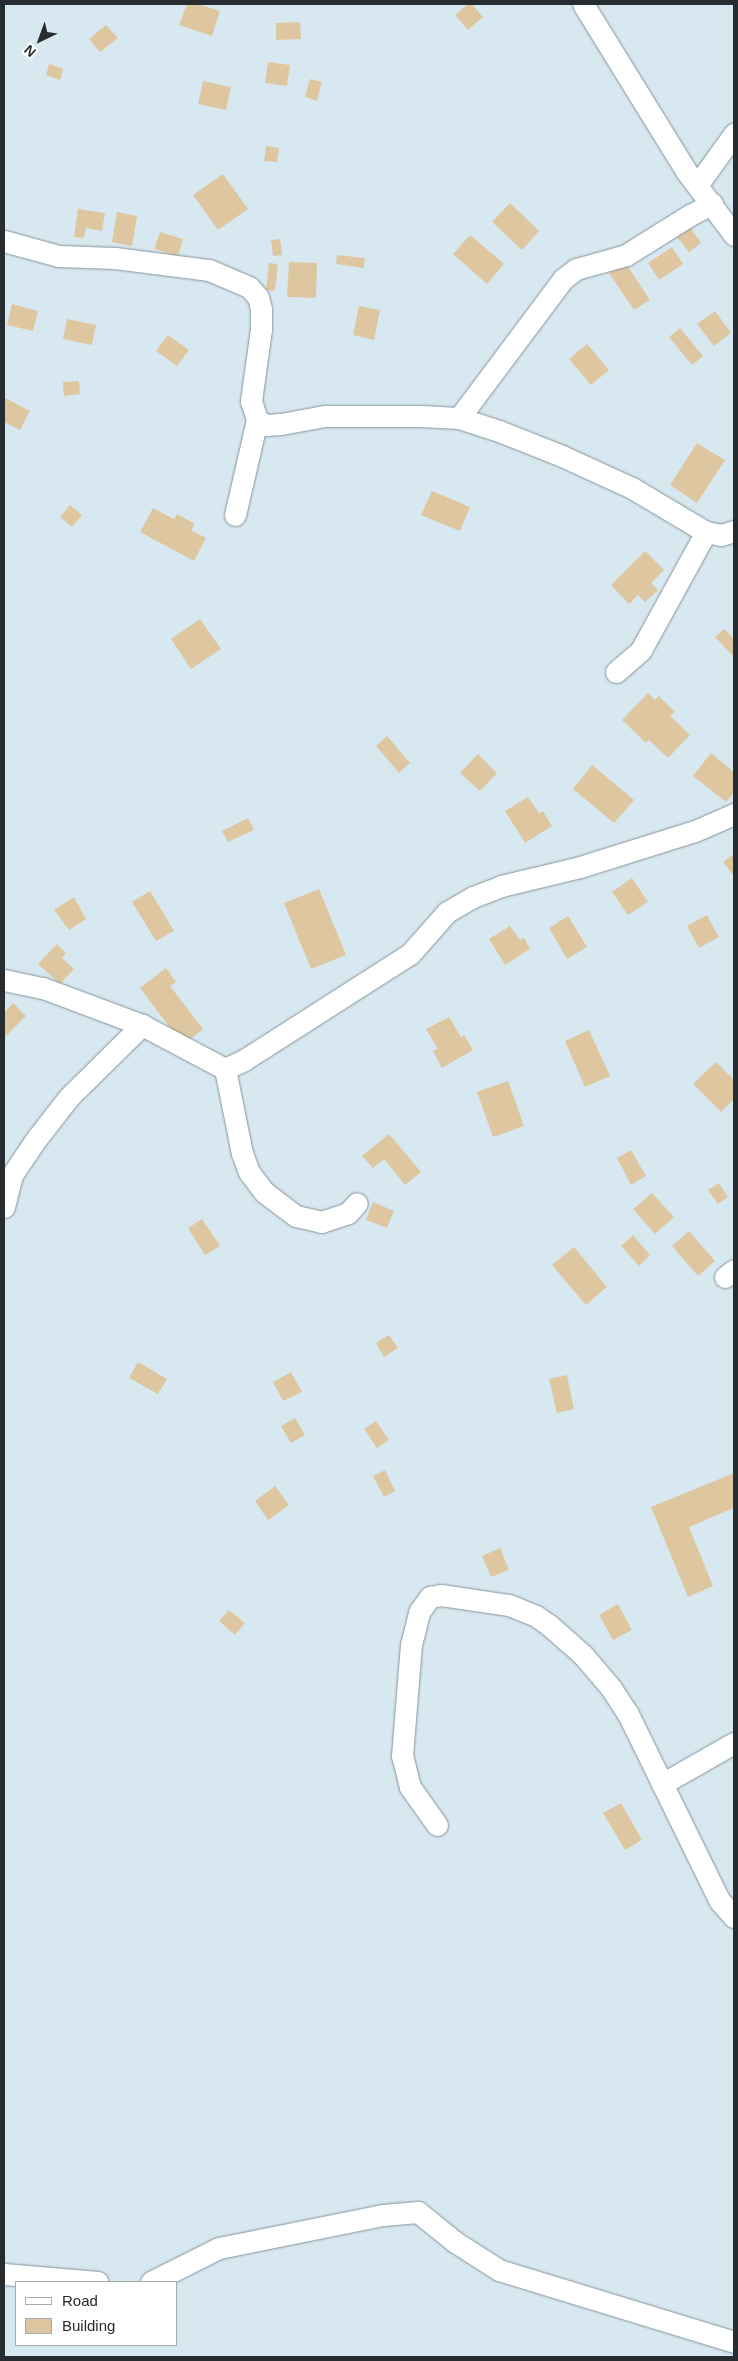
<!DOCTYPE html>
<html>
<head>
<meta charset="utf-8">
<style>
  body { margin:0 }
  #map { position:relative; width:738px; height:2361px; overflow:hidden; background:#d8e8f0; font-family:Helvetica,sans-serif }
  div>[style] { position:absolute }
  .building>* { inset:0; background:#dec7a0 }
  .roads { filter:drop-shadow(0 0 1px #85949b) drop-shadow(0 0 1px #85949b) }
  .minor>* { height:21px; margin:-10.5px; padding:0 10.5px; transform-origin:10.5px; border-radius:10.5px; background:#fff }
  span { translate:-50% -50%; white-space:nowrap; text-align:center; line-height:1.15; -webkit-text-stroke:4px #fff; paint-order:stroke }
  .frame { position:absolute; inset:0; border:5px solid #262c2f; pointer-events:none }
  .legend { position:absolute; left:15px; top:2281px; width:162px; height:65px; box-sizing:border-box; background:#fff; border:1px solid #a8abac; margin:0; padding:6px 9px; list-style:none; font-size:15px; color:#262c2f }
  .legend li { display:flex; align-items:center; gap:10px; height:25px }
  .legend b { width:25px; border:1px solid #a8abac }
  .north { position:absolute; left:15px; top:15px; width:50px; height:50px; -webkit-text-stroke:4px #fff; paint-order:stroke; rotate:222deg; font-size:14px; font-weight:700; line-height:20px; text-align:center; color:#262c2f }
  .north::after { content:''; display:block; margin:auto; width:18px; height:22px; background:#262c2f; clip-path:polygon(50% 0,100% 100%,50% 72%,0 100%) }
</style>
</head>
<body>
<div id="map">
  <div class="building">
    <i style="clip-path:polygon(187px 4px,198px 4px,220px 11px,212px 36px,179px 25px)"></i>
    <i style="clip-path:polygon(468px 4px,472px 4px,483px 17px,468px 30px,455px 15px)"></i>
    <i style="clip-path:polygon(300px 22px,301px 39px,276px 40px,276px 23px)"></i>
    <i style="clip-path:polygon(106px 25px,118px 38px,100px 52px,89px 39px)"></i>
    <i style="clip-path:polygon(268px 62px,290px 65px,287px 86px,265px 83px)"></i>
    <i style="clip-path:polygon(49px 64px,63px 69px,60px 80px,46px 75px)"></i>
    <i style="clip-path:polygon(310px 79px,322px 82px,317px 101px,305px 97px)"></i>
    <i style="clip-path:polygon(203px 81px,231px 87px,226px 110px,198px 104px)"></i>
    <i style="clip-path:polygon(266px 146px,279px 148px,277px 162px,264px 161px)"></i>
    <i style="clip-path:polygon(223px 174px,248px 209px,218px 230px,193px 195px)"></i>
    <i style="clip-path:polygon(510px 203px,539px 231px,522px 250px,492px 222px)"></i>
    <i style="clip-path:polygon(78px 209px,105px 213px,102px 231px,86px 228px,84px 238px,74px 237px)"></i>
    <i style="clip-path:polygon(117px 212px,137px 216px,132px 246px,112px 242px)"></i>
    <i style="clip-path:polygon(690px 227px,701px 243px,689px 252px,677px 237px)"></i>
    <i style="clip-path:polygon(160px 232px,183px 239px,178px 256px,154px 249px)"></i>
    <i style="clip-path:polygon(470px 235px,504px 264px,487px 284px,453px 254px)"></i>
    <i style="clip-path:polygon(280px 239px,282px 255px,273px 256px,271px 240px)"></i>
    <i style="clip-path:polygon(672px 247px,683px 264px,659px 280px,648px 263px)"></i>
    <i style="clip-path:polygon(337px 255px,365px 258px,364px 268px,336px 264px)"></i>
    <i style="clip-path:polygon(289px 262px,317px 263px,316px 298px,287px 297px)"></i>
    <i style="clip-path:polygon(625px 262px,650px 300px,634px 310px,609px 273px)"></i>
    <i style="clip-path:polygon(269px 263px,278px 264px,275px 291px,266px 290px)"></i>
    <i style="clip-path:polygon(12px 304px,38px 311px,33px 331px,7px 325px)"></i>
    <i style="clip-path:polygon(359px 306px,380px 310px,374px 340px,353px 335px)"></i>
    <i style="clip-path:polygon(715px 311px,731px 333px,714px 346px,697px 324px)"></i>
    <i style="clip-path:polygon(67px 319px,96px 325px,92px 345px,63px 339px)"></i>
    <i style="clip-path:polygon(680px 328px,703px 356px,692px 365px,669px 337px)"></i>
    <i style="clip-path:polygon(168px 335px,189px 350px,177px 366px,156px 351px)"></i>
    <i style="clip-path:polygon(587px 344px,609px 370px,591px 385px,569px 359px)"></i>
    <i style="clip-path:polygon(79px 381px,80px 394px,64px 396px,63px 382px)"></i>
    <i style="clip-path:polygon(5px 398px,30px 411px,20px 430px,4px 422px)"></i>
    <i style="clip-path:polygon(697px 443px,725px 460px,697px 503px,670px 485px)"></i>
    <i style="clip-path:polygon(432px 491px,470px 507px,460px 531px,421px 515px)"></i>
    <i style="clip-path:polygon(70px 505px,82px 515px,72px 527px,60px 517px)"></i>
    <i style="clip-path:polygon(153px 508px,174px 519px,177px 514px,195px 524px,191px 530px,206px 538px,194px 561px,140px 532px)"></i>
    <i style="clip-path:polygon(645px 551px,664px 570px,651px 583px,658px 590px,645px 602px,638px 595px,629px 604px,611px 585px)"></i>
    <i style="clip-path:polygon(200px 619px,221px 649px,191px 669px,171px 639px)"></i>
    <i style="clip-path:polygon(724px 629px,734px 639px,734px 657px,715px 637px)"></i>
    <i style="clip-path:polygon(648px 693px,655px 700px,659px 696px,675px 712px,670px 716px,690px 735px,668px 758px,649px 740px,646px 743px,622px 720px)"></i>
    <i style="clip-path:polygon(387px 736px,410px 763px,399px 773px,376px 746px)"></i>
    <i style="clip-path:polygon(711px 753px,734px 772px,734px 793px,726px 802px,693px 776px)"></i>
    <i style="clip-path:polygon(478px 754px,497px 773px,480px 791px,460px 773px)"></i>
    <i style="clip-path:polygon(592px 765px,634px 800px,614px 823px,573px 789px)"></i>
    <i style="clip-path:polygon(528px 797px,539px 813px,543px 811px,552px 826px,525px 843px,505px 811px)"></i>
    <i style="clip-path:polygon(248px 818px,254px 830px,228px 842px,222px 831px)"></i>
    <i style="clip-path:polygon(734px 854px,734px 876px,723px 862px)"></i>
    <i style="clip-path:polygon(632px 878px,648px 902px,628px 915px,612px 892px)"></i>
    <i style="clip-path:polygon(319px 889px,346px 955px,311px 969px,284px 903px)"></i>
    <i style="clip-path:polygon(150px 891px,174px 931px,156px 941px,132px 902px)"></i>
    <i style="clip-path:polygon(74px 897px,86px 919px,69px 930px,54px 910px)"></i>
    <i style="clip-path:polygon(707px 915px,719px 937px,699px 948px,687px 926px)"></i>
    <i style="clip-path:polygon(568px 916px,587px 947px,567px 959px,549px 928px)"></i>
    <i style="clip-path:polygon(510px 926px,520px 940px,524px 938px,530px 949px,505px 965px,489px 939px)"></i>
    <i style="clip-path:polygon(57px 944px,66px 953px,62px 958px,74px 969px,60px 984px,38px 964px)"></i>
    <i style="clip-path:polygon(166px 968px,176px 982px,170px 986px,203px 1029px,183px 1045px,140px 988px)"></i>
    <i style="clip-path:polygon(13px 1003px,26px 1016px,4px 1038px,4px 1013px)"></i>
    <i style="clip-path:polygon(449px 1017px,461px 1037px,464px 1035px,473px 1050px,442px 1068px,433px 1051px,438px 1049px,426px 1029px)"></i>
    <i style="clip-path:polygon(589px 1030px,610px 1076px,585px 1087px,565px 1041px)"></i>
    <i style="clip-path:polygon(716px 1062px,734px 1080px,734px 1099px,721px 1112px,693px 1084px)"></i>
    <i style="clip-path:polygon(508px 1081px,524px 1126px,493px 1137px,477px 1092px)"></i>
    <i style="clip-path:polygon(389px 1134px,421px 1172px,405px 1185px,384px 1159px,373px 1168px,362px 1156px)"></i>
    <i style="clip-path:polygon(631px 1150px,646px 1176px,631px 1185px,617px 1158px)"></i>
    <i style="clip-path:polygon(719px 1183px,728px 1197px,718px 1204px,708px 1190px)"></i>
    <i style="clip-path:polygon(652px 1193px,674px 1217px,655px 1234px,633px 1209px)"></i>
    <i style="clip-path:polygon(373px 1202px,394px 1211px,387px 1228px,366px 1220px)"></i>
    <i style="clip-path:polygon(202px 1219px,220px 1246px,205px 1255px,188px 1228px)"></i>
    <i style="clip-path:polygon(689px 1231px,715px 1261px,698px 1276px,672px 1246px)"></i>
    <i style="clip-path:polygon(633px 1235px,650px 1255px,639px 1266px,621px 1246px)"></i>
    <i style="clip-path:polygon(574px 1247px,607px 1287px,586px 1305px,552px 1265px)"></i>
    <i style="clip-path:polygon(389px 1335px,398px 1348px,384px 1357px,376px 1343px)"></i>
    <i style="clip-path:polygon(138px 1362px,167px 1379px,158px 1394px,129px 1378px)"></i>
    <i style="clip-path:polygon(291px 1372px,302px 1392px,283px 1401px,273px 1382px)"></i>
    <i style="clip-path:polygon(567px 1375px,574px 1409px,557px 1413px,549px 1379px)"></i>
    <i style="clip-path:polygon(295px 1418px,305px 1435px,291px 1443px,281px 1426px)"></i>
    <i style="clip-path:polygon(376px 1421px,389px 1440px,377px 1448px,364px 1429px)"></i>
    <i style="clip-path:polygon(385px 1470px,395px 1491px,384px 1497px,373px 1476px)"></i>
    <i style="clip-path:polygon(734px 1473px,734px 1508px,689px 1527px,713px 1586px,688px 1597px,651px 1507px)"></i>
    <i style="clip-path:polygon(275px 1486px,289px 1505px,268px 1520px,255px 1501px)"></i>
    <i style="clip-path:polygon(500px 1548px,509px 1570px,491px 1577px,482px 1556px)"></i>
    <i style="clip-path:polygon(618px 1604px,632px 1630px,613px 1640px,599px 1615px)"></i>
    <i style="clip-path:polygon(229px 1610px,245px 1623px,235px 1635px,219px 1621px)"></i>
    <i style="clip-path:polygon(621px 1803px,642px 1840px,625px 1850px,603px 1813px)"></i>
  </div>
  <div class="roads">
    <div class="minor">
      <i style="left:583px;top:4px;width:196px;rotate:58.3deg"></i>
      <i style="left:686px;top:171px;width:80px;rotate:53.1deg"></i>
      <i style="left:698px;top:184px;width:62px;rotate:-54.2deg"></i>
      <i style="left:4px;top:241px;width:57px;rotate:15.3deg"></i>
      <i style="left:59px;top:256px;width:56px;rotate:2deg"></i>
      <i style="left:115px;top:258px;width:95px;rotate:7.3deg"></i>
      <i style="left:209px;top:270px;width:43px;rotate:23deg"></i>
      <i style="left:249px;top:287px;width:13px;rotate:48deg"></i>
      <i style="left:258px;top:297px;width:12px;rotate:76deg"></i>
      <i style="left:261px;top:309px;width:20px;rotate:90deg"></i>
      <i style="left:261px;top:329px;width:73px;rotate:97.9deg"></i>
      <i style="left:251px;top:401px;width:20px;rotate:72deg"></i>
      <i style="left:257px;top:420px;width:10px;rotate:29deg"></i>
      <i style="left:266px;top:425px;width:15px;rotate:-4deg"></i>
      <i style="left:281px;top:424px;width:45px;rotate:-10.3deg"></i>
      <i style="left:325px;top:416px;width:96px"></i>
      <i style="left:421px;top:416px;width:38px;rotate:3deg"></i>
      <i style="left:459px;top:418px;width:42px;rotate:18deg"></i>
      <i style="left:499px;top:431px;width:68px;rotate:21.6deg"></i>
      <i style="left:562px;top:456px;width:77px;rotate:24.6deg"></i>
      <i style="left:632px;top:488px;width:86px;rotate:30.7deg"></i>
      <i style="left:706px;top:532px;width:15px;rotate:11deg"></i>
      <i style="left:721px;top:535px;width:14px;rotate:-17deg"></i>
      <i style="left:459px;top:418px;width:174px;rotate:-53.2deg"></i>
      <i style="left:563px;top:279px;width:16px;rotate:-38deg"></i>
      <i style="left:576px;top:269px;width:52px;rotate:-15.6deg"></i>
      <i style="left:626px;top:255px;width:75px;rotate:-32deg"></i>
      <i style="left:690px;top:215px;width:25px;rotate:-27deg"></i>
      <i style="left:235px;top:515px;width:98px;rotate:-77deg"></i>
      <i style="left:616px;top:672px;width:33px;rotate:-41deg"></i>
      <i style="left:641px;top:650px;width:135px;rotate:-61.2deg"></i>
      <i style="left:4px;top:980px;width:40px;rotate:12deg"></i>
      <i style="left:43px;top:988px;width:106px;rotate:20.5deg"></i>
      <i style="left:142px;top:1025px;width:94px;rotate:27.9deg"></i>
      <i style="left:225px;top:1069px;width:21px;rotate:-25deg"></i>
      <i style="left:244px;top:1060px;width:197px;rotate:-32.6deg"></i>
      <i style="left:410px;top:954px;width:56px;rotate:-48.6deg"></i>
      <i style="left:447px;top:912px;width:30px;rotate:-30deg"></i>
      <i style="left:473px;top:897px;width:30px;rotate:-21deg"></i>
      <i style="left:501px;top:886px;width:81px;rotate:-13.5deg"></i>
      <i style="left:580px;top:867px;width:121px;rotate:-17.4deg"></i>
      <i style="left:695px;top:831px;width:43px;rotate:-23.6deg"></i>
      <i style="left:225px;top:1069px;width:86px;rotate:78.6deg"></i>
      <i style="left:242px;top:1153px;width:20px;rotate:70deg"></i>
      <i style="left:249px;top:1172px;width:25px;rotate:53deg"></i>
      <i style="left:264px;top:1192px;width:40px;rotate:37deg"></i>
      <i style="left:296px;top:1216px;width:26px;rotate:13deg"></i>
      <i style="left:321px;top:1222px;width:28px;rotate:-18deg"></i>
      <i style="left:348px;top:1213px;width:13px;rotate:-48deg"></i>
      <i style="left:4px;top:1207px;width:33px;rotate:-76deg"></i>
      <i style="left:12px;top:1175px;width:45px;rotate:-56deg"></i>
      <i style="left:37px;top:1138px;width:52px;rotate:-52deg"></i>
      <i style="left:69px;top:1097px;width:103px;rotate:-44.6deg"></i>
      <i style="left:725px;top:1277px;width:11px;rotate:-38deg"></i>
      <i style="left:662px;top:1784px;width:83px;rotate:-29.7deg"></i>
      <i style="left:437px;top:1825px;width:47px;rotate:-125.4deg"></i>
      <i style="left:410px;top:1787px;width:32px;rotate:-104deg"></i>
      <i style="left:402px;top:1756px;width:111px;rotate:-85.4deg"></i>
      <i style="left:411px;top:1645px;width:34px;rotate:-76deg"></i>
      <i style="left:419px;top:1612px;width:19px;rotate:-54deg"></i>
      <i style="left:430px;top:1597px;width:11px;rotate:-10deg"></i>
      <i style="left:441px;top:1595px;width:69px;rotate:8.4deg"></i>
      <i style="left:509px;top:1605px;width:29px;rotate:22deg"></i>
      <i style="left:536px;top:1616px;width:16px;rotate:35deg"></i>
      <i style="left:549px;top:1625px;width:45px;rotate:41.4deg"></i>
      <i style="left:583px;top:1655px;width:43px;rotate:49.7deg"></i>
      <i style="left:611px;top:1688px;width:31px;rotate:57deg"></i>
      <i style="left:628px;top:1714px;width:207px;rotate:63.9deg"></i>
      <i style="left:719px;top:1900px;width:23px;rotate:49deg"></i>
      <i style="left:4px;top:2274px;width:94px;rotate:4.9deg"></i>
      <i style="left:151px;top:2282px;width:76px;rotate:-26.6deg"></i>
      <i style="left:219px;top:2248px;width:167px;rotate:-11.4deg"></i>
      <i style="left:383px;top:2215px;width:35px;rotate:-5deg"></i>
      <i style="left:418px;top:2212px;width:48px;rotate:39deg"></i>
      <i style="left:455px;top:2242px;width:52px;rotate:32.5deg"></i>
      <i style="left:499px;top:2270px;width:246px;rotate:17deg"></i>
    </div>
  </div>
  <div class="frame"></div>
  <ul class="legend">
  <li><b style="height:6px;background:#fff"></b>Road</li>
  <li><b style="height:14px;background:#dec7a0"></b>Building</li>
  </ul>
  <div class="north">N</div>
</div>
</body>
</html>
